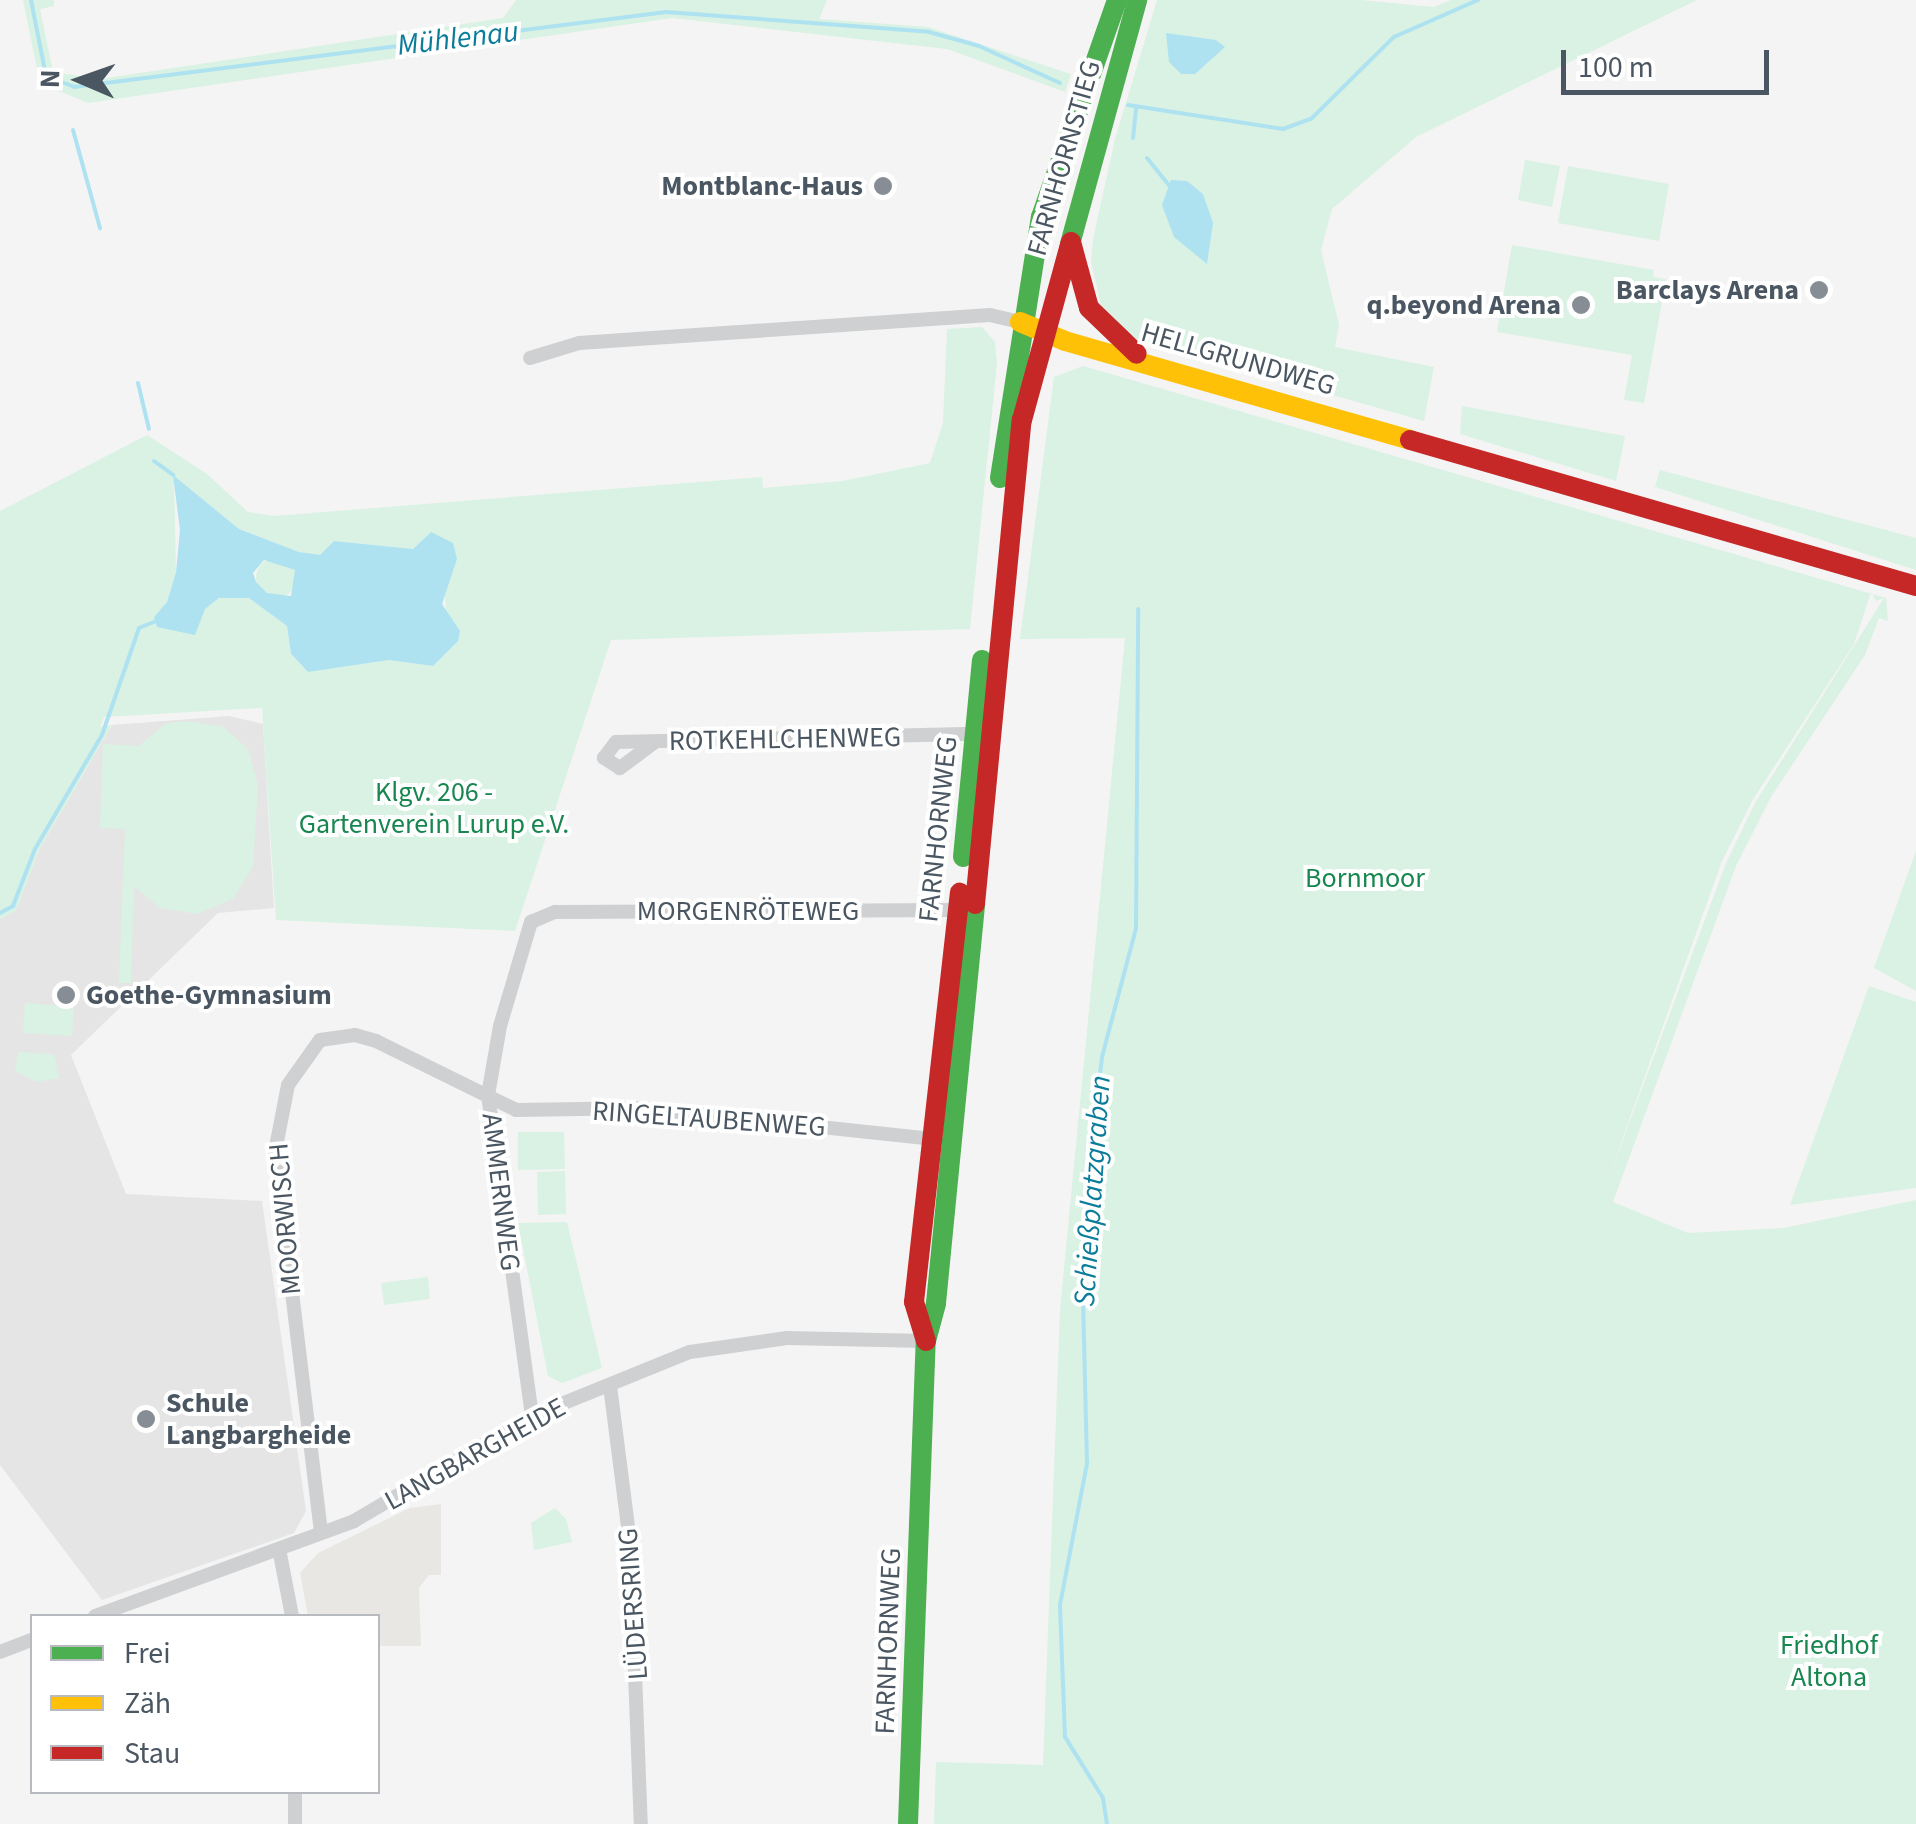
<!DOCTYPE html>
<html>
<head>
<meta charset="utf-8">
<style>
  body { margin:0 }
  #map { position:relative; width:1916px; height:1824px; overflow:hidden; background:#f4f4f4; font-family:"Source Sans 3",sans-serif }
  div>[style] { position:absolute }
  .commercial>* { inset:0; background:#e8e7e3 }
  .education>* { inset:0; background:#e6e5e6 }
  .green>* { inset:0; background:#d9f2e3 }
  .round { border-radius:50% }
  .water>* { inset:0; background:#aee2f0 }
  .stream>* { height:4px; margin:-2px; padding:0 2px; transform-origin:2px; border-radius:2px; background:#aee2f0 }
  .street>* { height:14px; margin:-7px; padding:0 7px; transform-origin:7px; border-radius:7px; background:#ced0d2 }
  .fast>* { height:20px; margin:-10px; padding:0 10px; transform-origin:10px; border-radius:10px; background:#4caf50 }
  .slow>* { height:20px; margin:-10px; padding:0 10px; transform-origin:10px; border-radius:10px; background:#ffc107 }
  .jam>* { height:20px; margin:-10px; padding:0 10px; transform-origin:10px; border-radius:10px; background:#c62828 }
  .dots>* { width:28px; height:28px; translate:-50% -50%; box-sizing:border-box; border:5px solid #fff; border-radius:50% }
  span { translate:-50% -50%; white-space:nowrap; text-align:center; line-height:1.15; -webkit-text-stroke:8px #fff; paint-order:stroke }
  .street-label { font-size:28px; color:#4a5661 }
  .poi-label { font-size:28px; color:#4a5661; font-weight:700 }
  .right { translate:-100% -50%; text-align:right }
  .left { translate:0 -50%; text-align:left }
  .park-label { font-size:28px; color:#17864f }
  .water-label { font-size:30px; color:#0c7c9b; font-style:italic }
  .legend { position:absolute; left:30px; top:1614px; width:350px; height:180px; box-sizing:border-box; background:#fff; border:2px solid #b7bbc0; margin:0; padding:12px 18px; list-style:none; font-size:30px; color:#4a5661 }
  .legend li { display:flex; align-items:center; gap:20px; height:50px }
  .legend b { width:50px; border:2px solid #b7bbc0 }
  .north { position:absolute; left:30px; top:30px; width:100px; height:100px; -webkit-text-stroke:8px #fff; paint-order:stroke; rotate:272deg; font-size:28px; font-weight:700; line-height:40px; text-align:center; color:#4a5661 }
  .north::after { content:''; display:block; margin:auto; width:35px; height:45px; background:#4a5661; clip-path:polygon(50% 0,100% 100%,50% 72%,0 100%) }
  .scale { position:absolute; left:1561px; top:50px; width:208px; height:45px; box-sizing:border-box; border:5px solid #4a5661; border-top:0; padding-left:12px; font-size:30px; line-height:35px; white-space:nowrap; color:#4a5661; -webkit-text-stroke:8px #fff; paint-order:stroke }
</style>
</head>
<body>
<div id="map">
  <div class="commercial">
    <i style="clip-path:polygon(441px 1504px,441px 1575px,429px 1575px,419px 1588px,421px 1646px,378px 1646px,378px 1616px,308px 1616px,300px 1573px,318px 1553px,410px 1508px)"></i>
  </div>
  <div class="education">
    <i style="clip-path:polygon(229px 716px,263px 724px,274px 908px,218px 913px,71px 1055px,126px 1194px,262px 1201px,306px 1511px,294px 1533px,102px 1600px,0 1465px,0 919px,16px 910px,39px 850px,112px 725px)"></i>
  </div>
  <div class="green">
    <i style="clip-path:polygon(23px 0,54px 0,54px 6px,40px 9px,53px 72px,100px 79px,503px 18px,516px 0,827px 0,819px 19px,928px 27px,1071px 74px,1065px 92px,947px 49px,672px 18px,88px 103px,40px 83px)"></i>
    <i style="clip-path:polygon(1157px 0,1360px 0,1434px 7px,1451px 0,1697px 0,1416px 137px,1332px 209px,1321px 250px,1339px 325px,1335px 347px,1434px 367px,1424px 421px,1136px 339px,1103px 314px,1091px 262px,1093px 239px,1115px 139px)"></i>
    <i style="clip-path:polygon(1525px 160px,1560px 166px,1552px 207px,1518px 200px)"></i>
    <i style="clip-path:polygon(1568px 166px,1669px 184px,1659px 241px,1558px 223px)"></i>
    <i style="clip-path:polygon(1512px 245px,1654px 270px,1653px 277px,1666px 279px,1644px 403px,1624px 400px,1632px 355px,1497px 332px)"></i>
    <i style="clip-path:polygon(evenodd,982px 327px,995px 342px,997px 363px,970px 629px,611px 640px,515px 931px,276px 920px,262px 708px,104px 717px,100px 727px,112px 725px,39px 850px,16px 911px,0 919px,0 511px,147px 435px,207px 474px,248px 512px,274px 516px,762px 477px,763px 488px,843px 481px,930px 463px,943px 423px,947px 329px,982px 327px,174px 476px,239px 529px,299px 552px,321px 556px,334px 541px,413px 549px,431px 532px,439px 537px,447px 619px,433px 666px,389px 660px,308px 672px,291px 655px,287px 626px,249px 598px,219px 598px,205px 608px,195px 635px,154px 617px,167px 602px,176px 572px,174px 476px)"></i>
    <i style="clip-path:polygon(evenodd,1083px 366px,1886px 598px,1888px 621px,1879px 618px,1865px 655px,1771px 797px,1736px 866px,1613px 1202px,1688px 1233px,1784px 1228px,1916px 1200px,1916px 1824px,934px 1824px,936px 1762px,1043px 1765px,1060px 1310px,1125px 638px,1020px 639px,1054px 377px,1083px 366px,1871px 592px,1876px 601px,1884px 598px,1755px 803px,1726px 863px,1606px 1185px,1722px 861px,1752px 801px,1854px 644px,1871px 592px)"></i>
    <i style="clip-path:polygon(1462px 406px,1625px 436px,1616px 481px,1460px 434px)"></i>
    <i style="clip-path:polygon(1660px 470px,1916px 538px,1916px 570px,1655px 487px)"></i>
    <i class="round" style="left:256px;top:558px;width:40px;height:40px"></i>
    <i style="clip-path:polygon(184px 721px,222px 726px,248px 749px,258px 785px,253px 866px,233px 899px,197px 914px,160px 908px,134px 886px,131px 983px,119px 983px,125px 829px,100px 828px,103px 744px,139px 746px,165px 724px)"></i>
    <i style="clip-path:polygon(1916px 851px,1916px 991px,1874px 968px)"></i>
    <i style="clip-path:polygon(1869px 986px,1916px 1002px,1916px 1188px,1790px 1205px)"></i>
    <i style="clip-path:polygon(25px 1003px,74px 1007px,72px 1036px,23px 1033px)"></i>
    <i style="clip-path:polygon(18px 1052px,54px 1054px,59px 1078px,36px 1082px,15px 1071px)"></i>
    <i style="clip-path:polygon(564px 1132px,565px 1169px,518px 1170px,518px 1132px)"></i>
    <i style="clip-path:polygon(565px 1171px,566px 1214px,538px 1215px,537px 1172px)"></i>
    <i style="clip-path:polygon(567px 1222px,602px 1368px,562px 1383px,548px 1376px,518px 1223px)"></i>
    <i style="clip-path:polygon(428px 1277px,430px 1299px,384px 1305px,381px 1283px)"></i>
    <i style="clip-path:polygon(555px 1508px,566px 1519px,572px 1542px,534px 1550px,531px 1523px)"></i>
  </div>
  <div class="water">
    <i style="clip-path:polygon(1166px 33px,1216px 40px,1225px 47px,1195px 74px,1181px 74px,1169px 62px)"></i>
    <i style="clip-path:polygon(1171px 180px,1187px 181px,1203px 194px,1213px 223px,1207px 264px,1174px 237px,1162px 205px)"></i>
    <i style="clip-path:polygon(evenodd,173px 475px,239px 529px,299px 552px,320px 555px,334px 541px,413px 549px,431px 532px,453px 543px,457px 559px,442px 604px,460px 631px,458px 641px,433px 666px,389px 660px,308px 672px,291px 654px,287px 626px,249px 598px,219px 598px,205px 609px,195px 635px,157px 627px,154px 617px,167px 602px,176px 572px,180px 530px,173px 475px,264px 560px,295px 570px,291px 596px,267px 593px,256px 582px,253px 573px,264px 560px)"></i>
  </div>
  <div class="stream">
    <i style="left:31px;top:0;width:77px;rotate:78.8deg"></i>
    <i style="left:46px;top:76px;width:30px;rotate:21deg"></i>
    <i style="left:74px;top:87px;width:597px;rotate:-7.22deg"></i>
    <i style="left:666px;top:12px;width:264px;rotate:4.3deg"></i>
    <i style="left:929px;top:32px;width:52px;rotate:15.6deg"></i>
    <i style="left:979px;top:46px;width:89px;rotate:24.6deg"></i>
    <i style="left:1128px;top:105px;width:157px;rotate:8.8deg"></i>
    <i style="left:1283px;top:129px;width:30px;rotate:-20deg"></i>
    <i style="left:1311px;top:119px;width:117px;rotate:-44.7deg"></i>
    <i style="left:1394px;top:37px;width:92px;rotate:-23.8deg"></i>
    <i style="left:73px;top:130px;width:102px;rotate:74.6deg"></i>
    <i style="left:1133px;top:138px;width:29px;rotate:-84deg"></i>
    <i style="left:1147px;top:158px;width:35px;rotate:51deg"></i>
    <i style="left:138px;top:383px;width:47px;rotate:76.6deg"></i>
    <i style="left:154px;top:461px;width:24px;rotate:36deg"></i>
    <i style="left:0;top:913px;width:15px;rotate:-28deg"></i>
    <i style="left:13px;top:906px;width:61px;rotate:-68.9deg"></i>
    <i style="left:35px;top:849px;width:132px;rotate:-59.6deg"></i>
    <i style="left:102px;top:735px;width:113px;rotate:-70.9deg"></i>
    <i style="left:139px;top:628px;width:18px;rotate:-22deg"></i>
    <i style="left:1107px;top:1824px;width:26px;rotate:-99deg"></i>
    <i style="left:1103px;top:1798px;width:72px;rotate:-121.9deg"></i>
    <i style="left:1065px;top:1737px;width:132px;rotate:-92.2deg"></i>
    <i style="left:1060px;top:1605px;width:145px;rotate:-79.2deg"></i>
    <i style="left:1087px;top:1463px;width:211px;rotate:-91.4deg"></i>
    <i style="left:1082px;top:1252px;width:98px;rotate:-85.3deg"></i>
    <i style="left:1090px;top:1154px;width:98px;rotate:-82.9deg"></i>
    <i style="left:1102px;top:1057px;width:133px;rotate:-75.2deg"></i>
    <i style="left:1136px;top:928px;width:319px;rotate:-89.6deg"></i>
  </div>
  <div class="street">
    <i style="left:530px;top:358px;width:51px;rotate:-17deg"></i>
    <i style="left:579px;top:343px;width:412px;rotate:-3.9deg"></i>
    <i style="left:990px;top:315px;width:31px;rotate:13deg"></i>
    <i style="left:655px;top:742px;width:44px;rotate:143.4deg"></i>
    <i style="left:620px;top:768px;width:19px;rotate:-148deg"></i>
    <i style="left:604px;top:758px;width:20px;rotate:-53deg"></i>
    <i style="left:616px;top:742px;width:359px;rotate:-1.3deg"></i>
    <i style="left:610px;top:1386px;width:158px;rotate:82.7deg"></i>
    <i style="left:630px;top:1543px;width:281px;rotate:87.8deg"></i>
    <i style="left:532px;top:1416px;width:324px;rotate:-97.8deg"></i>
    <i style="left:488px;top:1095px;width:70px;rotate:-80.1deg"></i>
    <i style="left:500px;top:1026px;width:109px;rotate:-73.4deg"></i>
    <i style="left:531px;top:922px;width:26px;rotate:-23deg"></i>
    <i style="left:555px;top:912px;width:403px;rotate:-0.3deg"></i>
    <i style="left:321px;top:1532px;width:383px;rotate:-96.9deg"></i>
    <i style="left:275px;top:1152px;width:68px;rotate:-79deg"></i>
    <i style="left:288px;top:1085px;width:55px;rotate:-54.6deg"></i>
    <i style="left:320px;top:1040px;width:35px;rotate:-8deg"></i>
    <i style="left:355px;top:1035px;width:22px;rotate:16deg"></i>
    <i style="left:376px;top:1041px;width:156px;rotate:26.2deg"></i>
    <i style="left:516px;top:1110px;width:127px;rotate:-0.9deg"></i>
    <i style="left:643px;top:1108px;width:293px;rotate:6.1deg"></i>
    <i style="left:279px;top:1549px;width:68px;rotate:79deg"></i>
    <i style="left:95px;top:1616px;width:276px;rotate:-20.1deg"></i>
    <i style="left:354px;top:1521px;width:207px;rotate:-30.5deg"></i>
    <i style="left:532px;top:1416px;width:170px;rotate:-22.1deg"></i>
    <i style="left:690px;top:1352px;width:98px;rotate:-8.2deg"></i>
    <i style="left:787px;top:1338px;width:139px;rotate:1.2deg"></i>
    <i style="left:0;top:1652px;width:34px;rotate:-21deg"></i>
    <i style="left:295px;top:1824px;width:32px;rotate:-90deg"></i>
  </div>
  <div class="fast">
    <i style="left:1070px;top:244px;width:253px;rotate:-74.6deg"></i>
    <i style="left:1000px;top:478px;width:264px;rotate:-81.1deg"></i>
    <i style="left:1041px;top:217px;width:230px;rotate:-70.7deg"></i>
    <i style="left:963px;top:857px;width:198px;rotate:-84.5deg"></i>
    <i style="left:908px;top:1824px;width:483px;rotate:-87.9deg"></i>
    <i style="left:926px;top:1341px;width:39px;rotate:-75deg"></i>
    <i style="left:936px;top:1303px;width:401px;rotate:-84.4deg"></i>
  </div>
  <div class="slow">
    <i style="left:1020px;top:322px;width:49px;rotate:22.9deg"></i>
    <i style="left:1065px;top:341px;width:359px;rotate:16deg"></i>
  </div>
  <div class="jam">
    <i style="left:1071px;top:242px;width:68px;rotate:74.7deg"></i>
    <i style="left:1089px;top:308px;width:66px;rotate:43.8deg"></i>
    <i style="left:1410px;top:440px;width:527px;rotate:16.09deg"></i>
    <i style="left:975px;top:904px;width:486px;rotate:-84.5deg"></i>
    <i style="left:1022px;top:420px;width:182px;rotate:-74.7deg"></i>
    <i style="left:926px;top:1341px;width:41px;rotate:-107.1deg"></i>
    <i style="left:914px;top:1302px;width:412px;rotate:-83.6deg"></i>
  </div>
  <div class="dots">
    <i style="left:883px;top:186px;background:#868d94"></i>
    <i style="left:1819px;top:290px;background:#868d94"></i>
    <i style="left:1581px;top:305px;background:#868d94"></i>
    <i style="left:66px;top:995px;background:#868d94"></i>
    <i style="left:146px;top:1419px;background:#868d94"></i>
  </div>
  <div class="street-label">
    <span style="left:1064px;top:158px;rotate:-74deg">FARNHORNSTIEG</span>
    <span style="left:1238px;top:359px;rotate:16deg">HELLGRUNDWEG</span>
    <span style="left:785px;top:739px;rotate:-1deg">ROTKEHLCHENWEG</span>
    <span style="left:938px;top:829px;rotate:-84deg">FARNHORNWEG</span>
    <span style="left:748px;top:911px">MORGENRÖTEWEG</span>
    <span style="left:709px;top:1119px;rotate:4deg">RINGELTAUBENWEG</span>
    <span style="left:501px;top:1192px;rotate:83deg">AMMERNWEG</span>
    <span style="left:285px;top:1219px;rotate:-95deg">MOORWISCH</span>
    <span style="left:475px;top:1454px;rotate:-29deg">LANGBARGHEIDE</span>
    <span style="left:633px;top:1604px;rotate:-94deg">LÜDERSRING</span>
    <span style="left:888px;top:1641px;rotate:-88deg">FARNHORNWEG</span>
  </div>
  <div class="poi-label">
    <span class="right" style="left:863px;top:186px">Montblanc-Haus</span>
    <span class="right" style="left:1799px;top:290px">Barclays Arena</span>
    <span class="right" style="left:1561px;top:305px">q.beyond Arena</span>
    <span class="left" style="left:86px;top:995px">Goethe-Gymnasium</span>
    <span class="left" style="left:166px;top:1419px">Schule<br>Langbargheide</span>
  </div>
  <div class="park-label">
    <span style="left:434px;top:808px">Klgv. 206 -<br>Gartenverein Lurup e.V.</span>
    <span style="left:1365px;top:878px">Bornmoor</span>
    <span style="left:1829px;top:1661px">Friedhof<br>Altona</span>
  </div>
  <div class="water-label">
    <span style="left:458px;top:39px;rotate:-7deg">Mühlenau</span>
    <span style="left:1093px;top:1191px;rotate:-86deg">Schießplatzgraben</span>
  </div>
  <ul class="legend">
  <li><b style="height:12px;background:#4caf50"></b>Frei</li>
  <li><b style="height:12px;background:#ffc107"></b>Zäh</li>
  <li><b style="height:12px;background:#c62828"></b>Stau</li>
  </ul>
  <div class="north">N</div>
  <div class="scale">100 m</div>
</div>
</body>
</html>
